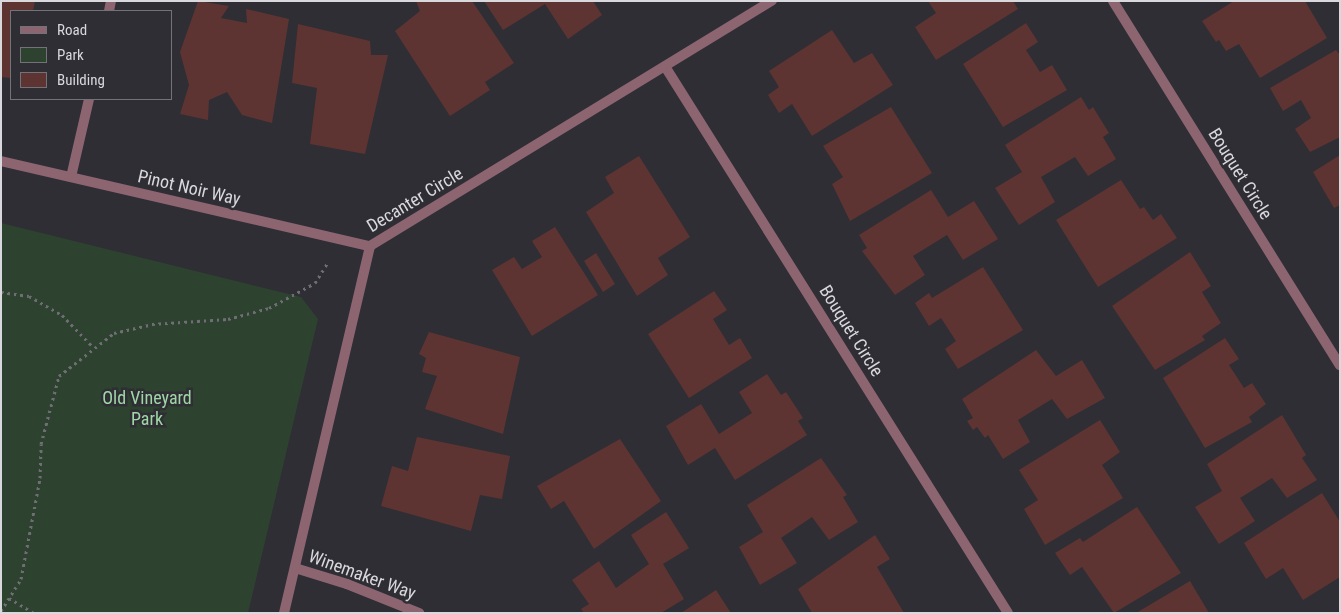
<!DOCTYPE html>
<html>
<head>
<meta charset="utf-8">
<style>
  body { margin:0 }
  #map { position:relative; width:1341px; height:614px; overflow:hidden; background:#2f2e35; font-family:"Roboto Condensed",sans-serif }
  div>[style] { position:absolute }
  .green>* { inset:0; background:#2d4330 }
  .building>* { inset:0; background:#5d3432 }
  .path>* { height:3px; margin-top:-1.5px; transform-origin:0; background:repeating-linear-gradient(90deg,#6f6e74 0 2.5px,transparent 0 6.5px) }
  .street>* { height:10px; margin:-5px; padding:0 5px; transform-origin:5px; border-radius:5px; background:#8d6571 }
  span { translate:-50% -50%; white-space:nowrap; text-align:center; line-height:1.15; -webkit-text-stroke:5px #2f2e35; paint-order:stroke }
  .street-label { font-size:18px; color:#d9d8dd }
  .park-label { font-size:18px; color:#9fd7a5 }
  .frame { position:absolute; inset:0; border:2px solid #d9d8dd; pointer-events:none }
  .legend { position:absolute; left:10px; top:10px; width:162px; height:90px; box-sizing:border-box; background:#2f2e35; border:1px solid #737278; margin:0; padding:6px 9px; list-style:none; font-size:15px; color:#d9d8dd }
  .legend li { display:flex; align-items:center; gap:10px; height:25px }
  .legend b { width:25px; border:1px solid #737278 }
</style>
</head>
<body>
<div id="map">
  <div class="green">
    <i style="clip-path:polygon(1px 223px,301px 297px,318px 319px,248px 613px,1px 613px)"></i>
  </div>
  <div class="building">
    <i style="clip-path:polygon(1px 1px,35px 1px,33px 11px,11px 11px,11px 78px,1px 77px)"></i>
    <i style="clip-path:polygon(198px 1px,229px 6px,221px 18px,247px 23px,246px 9px,289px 19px,272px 123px,242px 115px,227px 92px,209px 100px,208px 120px,180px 114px,189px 85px,180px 52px)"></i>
    <i style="clip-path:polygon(416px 1px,472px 1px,514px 63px,485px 82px,490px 90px,450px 116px,395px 31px,420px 11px)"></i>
    <i style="clip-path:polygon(484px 1px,593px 1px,602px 15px,568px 39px,545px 4px,503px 30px)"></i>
    <i style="clip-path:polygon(928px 1px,1013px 1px,1018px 9px,936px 60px,915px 27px,936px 13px)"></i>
    <i style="clip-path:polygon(1234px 1px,1305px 1px,1327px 38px,1260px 78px,1239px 44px,1226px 51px,1219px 40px,1216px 42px,1202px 21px)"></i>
    <i style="clip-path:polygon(1026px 23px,1038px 42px,1026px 50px,1040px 72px,1052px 65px,1067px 90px,1003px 127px,963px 64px)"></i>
    <i style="clip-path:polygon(298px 24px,370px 41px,371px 55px,388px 55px,365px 154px,310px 144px,317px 88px,292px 83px)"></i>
    <i style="clip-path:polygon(832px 30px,854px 63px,872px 53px,893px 85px,812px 136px,792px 104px,779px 113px,768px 95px,779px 87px,769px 71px)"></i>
    <i style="clip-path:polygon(1336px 50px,1340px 55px,1340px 137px,1310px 152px,1295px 129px,1311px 118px,1301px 100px,1283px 111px,1270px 88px)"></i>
    <i style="clip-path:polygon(1081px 97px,1089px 110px,1093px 107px,1109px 133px,1103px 137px,1116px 159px,1088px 176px,1075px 157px,1041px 177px,1055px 202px,1019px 225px,995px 188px,1022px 172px,1005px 145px)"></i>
    <i style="clip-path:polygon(891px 107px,932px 173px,850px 221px,832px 184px,843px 177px,823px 146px)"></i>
    <i style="clip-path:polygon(1340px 155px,1340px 205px,1334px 208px,1313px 172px)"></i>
    <i style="clip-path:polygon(639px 156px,690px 237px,658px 258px,668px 275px,637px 296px,586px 212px,614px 193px,605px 177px)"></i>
    <i style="clip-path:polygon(1121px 180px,1140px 209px,1144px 207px,1153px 220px,1161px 214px,1177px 238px,1098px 287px,1056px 220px)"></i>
    <i style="clip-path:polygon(931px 190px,948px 217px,974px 201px,998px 239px,963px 260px,947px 235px,913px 256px,925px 275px,895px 295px,862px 251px,867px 248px,859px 235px)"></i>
    <i style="clip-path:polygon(555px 227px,598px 295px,532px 336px,492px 270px,514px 257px,522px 269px,542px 257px,532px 241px)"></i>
    <i style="clip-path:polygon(1190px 252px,1211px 286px,1202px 292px,1221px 323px,1202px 336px,1205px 340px,1155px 370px,1112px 306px)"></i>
    <i style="clip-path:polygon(596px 253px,615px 284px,603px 292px,584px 261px)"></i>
    <i style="clip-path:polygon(983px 267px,1023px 330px,958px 369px,945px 349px,956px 341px,941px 318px,929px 326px,915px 303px,929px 293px,932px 298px)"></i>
    <i style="clip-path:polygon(714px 291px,727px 310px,713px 319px,729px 345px,740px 338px,752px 358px,689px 398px,648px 334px)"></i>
    <i style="clip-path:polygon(429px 332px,520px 357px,503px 434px,425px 409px,437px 376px,422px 372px,426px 358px,419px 354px)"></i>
    <i style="clip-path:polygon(1225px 338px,1239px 359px,1229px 365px,1244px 388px,1252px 383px,1266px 404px,1249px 417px,1252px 422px,1205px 448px,1163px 378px)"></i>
    <i style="clip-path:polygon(1036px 350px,1056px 376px,1082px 360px,1105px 398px,1067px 419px,1052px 399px,1018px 420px,1030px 442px,1003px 459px,988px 435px,985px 438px,977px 427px,973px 430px,967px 421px,973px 418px,962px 399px)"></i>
    <i style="clip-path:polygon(767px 374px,781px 395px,786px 392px,803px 418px,798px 421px,807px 435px,735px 480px,715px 448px,688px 465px,666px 426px,701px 404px,719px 434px,752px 413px,739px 392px)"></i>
    <i style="clip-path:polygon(1282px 415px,1306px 455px,1302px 458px,1317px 480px,1287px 498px,1272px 478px,1240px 498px,1255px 521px,1219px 544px,1195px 507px,1222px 491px,1207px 464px)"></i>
    <i style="clip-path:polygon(1100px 420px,1120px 452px,1102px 465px,1123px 498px,1045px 545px,1024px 509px,1038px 500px,1019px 470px)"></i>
    <i style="clip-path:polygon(417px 437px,510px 456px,502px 499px,480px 495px,471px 531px,381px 506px,392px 466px,408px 471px)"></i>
    <i style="clip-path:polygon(620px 439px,661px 501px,594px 549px,564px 501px,551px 509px,537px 486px)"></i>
    <i style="clip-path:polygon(821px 458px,847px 495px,843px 497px,858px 522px,829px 540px,812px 517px,781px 538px,797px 563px,760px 585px,739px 547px,763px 532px,747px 505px)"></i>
    <i style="clip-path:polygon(1322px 493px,1340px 522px,1340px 577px,1303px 600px,1283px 568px,1266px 579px,1244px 543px)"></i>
    <i style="clip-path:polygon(1137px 507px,1181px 573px,1114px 613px,1082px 567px,1070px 575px,1055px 553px,1080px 538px,1083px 542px)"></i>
    <i style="clip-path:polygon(666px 512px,689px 548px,663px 564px,684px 599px,661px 613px,584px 613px,581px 609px,589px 604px,572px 580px,599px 561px,616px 588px,649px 564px,631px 535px)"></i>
    <i style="clip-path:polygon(875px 535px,890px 559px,877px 567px,904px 613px,812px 613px,798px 589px)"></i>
    <i style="clip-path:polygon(1190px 581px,1209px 613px,1136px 613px)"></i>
    <i style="clip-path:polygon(716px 590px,731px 613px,681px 613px)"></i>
  </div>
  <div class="path">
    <i style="left:1px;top:292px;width:28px;rotate:8deg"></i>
    <i style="left:29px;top:296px;width:38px;rotate:30deg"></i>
    <i style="left:62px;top:315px;width:45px;rotate:45.9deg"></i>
    <i style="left:9px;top:598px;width:29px;rotate:31deg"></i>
    <i style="left:1px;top:611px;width:38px;rotate:-58deg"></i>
    <i style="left:21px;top:579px;width:103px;rotate:-79.3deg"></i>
    <i style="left:40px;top:478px;width:34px;rotate:-88deg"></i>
    <i style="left:41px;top:444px;width:70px;rotate:-75.2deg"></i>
    <i style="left:59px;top:376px;width:70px;rotate:-38deg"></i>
    <i style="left:114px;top:333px;width:39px;rotate:-13deg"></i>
    <i style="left:152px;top:324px;width:76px;rotate:-3.8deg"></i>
    <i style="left:228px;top:319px;width:42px;rotate:-15deg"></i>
    <i style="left:269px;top:308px;width:52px;rotate:-28.5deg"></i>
    <i style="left:315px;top:283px;width:25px;rotate:-58deg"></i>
  </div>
  <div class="street">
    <i style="left:1113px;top:1px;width:429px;rotate:58.1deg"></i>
    <i style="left:109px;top:11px;width:10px;rotate:-79deg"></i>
    <i style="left:666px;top:68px;width:643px;rotate:57.89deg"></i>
    <i style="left:1px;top:161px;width:379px;rotate:13deg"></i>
    <i style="left:71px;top:177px;width:80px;rotate:-77deg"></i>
    <i style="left:295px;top:568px;width:54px;rotate:17.1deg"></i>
    <i style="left:347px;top:584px;width:78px;rotate:21.9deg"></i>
    <i style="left:284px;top:613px;width:377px;rotate:-76.8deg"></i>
    <i style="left:370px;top:246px;width:471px;rotate:-31.4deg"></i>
  </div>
  <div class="street-label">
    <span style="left:1240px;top:174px;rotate:58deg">Bouquet Circle</span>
    <span style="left:189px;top:188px;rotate:13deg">Pinot Noir Way</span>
    <span style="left:415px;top:200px;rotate:-31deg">Decanter Circle</span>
    <span style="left:851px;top:331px;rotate:58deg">Bouquet Circle</span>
    <span style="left:362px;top:575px;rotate:20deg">Winemaker Way</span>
  </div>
  <div class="park-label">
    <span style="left:147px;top:409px">Old Vineyard<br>Park</span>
  </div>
  <div class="frame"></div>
  <ul class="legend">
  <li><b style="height:6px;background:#8d6571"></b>Road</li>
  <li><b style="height:14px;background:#2d4330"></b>Park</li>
  <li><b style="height:14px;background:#5d3432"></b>Building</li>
  </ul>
</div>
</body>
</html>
